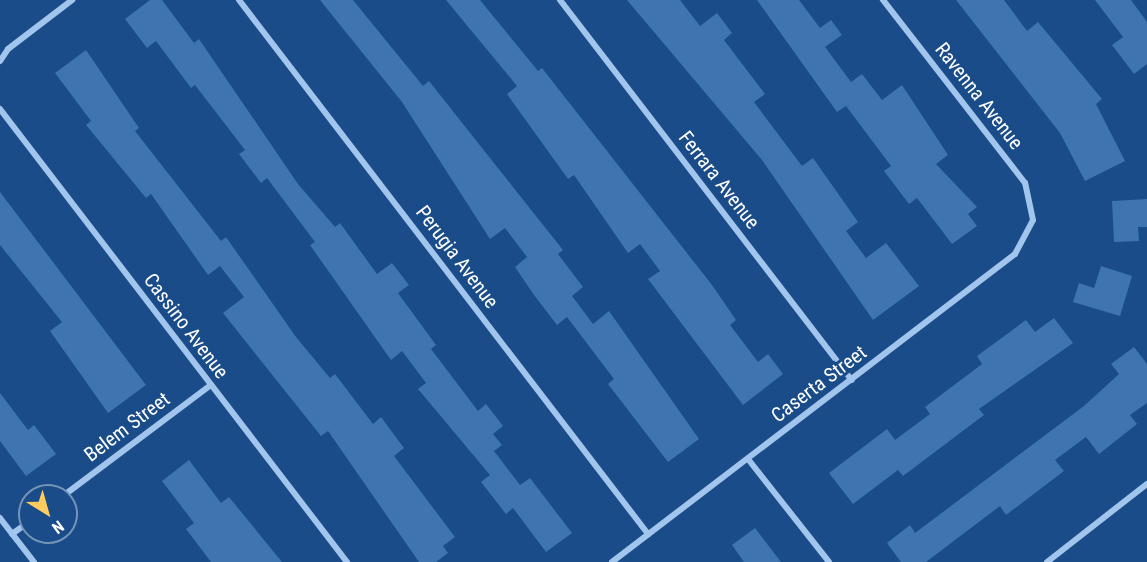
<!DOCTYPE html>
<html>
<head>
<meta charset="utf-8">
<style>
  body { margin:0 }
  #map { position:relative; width:1147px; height:562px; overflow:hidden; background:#194c88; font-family:"Roboto Condensed",sans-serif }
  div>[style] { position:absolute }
  .building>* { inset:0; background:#3e74af }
  .street>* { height:6px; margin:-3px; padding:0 3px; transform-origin:3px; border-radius:3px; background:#a1c5ed }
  span { translate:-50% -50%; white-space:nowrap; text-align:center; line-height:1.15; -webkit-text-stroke:6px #194c88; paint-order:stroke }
  .street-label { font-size:20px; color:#fff }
  .north { position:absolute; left:18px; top:484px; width:60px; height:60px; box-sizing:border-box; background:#194c88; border:2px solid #7594b8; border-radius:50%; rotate:143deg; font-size:16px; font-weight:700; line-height:24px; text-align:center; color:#fff }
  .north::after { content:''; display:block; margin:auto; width:21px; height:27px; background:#ffcc5d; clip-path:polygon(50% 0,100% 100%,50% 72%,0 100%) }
</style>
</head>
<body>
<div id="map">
  <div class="building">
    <i style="clip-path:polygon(150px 0,162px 0,194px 43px,199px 39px,298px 184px,335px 227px,340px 223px,377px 274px,392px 263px,409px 285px,398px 293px,436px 345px,431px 349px,478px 411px,486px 404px,503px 426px,493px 434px,502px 445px,494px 451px,520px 485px,530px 478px,572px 533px,546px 552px,513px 508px,506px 514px,481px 482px,490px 475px,418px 389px,426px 383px,402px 351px,391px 360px,310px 245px,315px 242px,267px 178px,261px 183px,239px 154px,245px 150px,195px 85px,191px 88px,156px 41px,147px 48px,125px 19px)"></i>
    <i style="clip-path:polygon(320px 0,353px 0,423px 86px,429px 81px,563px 250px,558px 254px,583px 287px,572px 296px,593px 324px,609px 311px,699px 439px,668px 462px,608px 384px,614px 379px,567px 317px,557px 325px,534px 295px,515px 267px,527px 257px,505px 228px,490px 239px,402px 102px)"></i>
    <i style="clip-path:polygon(446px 0,480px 0,538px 71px,542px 68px,712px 285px,736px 320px,730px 325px,758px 362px,768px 354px,783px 374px,743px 405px,648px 279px,660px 271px,640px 244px,628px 253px,574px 175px,568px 179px,507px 94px,517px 86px)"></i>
    <i style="clip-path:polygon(627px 0,680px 0,700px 26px,717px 13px,732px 33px,724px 40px,765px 94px,754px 102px,802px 166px,813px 158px,858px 222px,846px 231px,866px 258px,886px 243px,919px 286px,873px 320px,762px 160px)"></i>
    <i style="clip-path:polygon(757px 0,799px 0,820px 28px,831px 20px,842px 35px,825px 47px,851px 82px,862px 74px,882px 100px,902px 85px,948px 155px,936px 164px,977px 207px,968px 214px,977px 226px,952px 244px,917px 198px,909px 204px,884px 171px,891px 166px,846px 106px,837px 112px)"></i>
    <i style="clip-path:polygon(956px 0,1004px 0,1027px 31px,1038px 22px,1102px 99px,1096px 104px,1125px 161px,1085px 181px,1060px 133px)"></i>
    <i style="clip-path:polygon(1095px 0,1131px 0,1147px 22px,1147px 64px,1134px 74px,1112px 45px,1123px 37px)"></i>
    <i style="clip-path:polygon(86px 50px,139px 128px,135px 131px,221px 241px,226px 237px,296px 337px,330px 378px,335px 374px,373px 424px,381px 417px,404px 448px,394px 456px,455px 537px,443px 546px,448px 553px,436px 562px,419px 562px,328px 431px,321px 436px,223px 313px,244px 297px,220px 266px,208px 275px,151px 194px,146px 198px,86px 125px,91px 121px,55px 73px)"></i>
    <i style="clip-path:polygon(0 192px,146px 385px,108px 413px,50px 331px,62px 322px,0 245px)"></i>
    <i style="clip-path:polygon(1147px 199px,1147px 227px,1138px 227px,1139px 241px,1114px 242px,1112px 201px)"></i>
    <i style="clip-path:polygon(1101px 266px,1132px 276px,1120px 316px,1073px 302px,1079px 283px,1094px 288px)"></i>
    <i style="clip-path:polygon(1054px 318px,1073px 343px,979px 409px,984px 415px,903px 476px,898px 470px,853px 504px,829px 473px,887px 429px,895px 440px,930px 414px,925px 407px,982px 364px,977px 356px,1026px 320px,1035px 332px)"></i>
    <i style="clip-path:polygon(1134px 347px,1147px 364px,1147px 403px,1130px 415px,1137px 424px,1099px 454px,1086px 437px,1055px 460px,1064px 471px,1006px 515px,1000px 506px,926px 562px,901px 562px,887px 543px,910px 525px,915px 533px,1084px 406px,1119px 374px,1111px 364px)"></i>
    <i style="clip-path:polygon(0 393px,28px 430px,34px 425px,56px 454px,26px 476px,0 441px)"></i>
    <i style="clip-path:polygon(189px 460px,221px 503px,229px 497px,282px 562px,211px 562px,186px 529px,194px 523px,162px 481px)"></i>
    <i style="clip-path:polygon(755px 528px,781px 562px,744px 562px,732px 545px)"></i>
  </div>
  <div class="street">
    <i style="left:239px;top:0;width:673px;rotate:52.55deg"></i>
    <i style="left:560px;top:0;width:479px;rotate:52.5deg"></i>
    <i style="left:0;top:61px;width:14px;rotate:-56deg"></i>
    <i style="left:8px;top:49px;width:81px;rotate:-37.4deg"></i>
    <i style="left:0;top:109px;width:571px;rotate:52.55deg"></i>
    <i style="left:748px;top:459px;width:131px;rotate:51.8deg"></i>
    <i style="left:63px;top:496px;width:185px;rotate:-36.9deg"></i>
    <i style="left:0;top:518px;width:56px;rotate:52.3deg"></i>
    <i style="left:12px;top:534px;width:22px;rotate:-36deg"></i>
    <i style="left:612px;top:562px;width:507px;rotate:-37.39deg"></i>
    <i style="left:1015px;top:254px;width:38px;rotate:-62deg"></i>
    <i style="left:1033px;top:220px;width:38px;rotate:-102deg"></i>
    <i style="left:1025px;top:183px;width:232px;rotate:-127.8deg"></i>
    <i style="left:1047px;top:562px;width:127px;rotate:-38deg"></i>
  </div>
  <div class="street-label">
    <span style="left:979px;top:96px;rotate:52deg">Ravenna Avenue</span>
    <span style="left:719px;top:180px;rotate:52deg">Ferrara Avenue</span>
    <span style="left:457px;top:257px;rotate:53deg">Perugia Avenue</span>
    <span style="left:186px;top:326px;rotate:53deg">Cassino Avenue</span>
    <span style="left:819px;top:384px;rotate:-37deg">Caserta Street</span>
    <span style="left:127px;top:427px;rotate:-37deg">Belem Street</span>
  </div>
  <div class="north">N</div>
</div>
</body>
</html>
